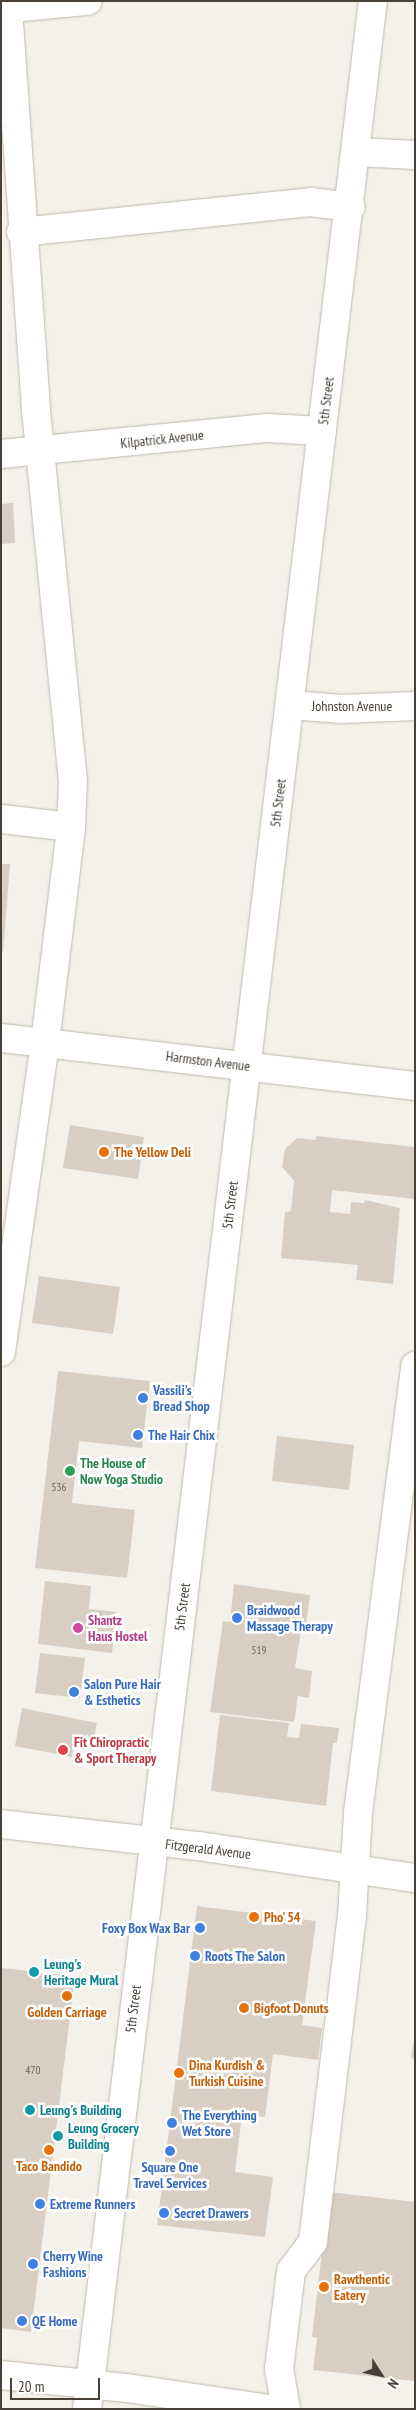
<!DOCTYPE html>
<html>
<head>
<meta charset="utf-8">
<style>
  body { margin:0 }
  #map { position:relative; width:416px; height:2410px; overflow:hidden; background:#f4f1ea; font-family:"PT Sans Narrow",sans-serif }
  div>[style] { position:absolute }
  .building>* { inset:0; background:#d8cfc2 }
  .roads { filter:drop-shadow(0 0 1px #bfb8ac) drop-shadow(0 0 1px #bfb8ac) }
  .minor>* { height:28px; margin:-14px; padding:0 14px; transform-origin:14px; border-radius:14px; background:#fff }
  .dots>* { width:14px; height:14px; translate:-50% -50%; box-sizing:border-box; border:2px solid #fff; border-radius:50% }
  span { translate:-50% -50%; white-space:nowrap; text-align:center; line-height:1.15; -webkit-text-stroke:5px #fff; paint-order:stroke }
  .number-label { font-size:11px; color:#6c645a }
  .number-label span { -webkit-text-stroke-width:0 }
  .street-label { font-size:14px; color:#484138 }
  .food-label { font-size:14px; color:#c56008; font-weight:700 }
  .left { translate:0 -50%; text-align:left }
  .shop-label { font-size:14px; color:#366cbe; font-weight:700 }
  .right { translate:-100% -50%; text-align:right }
  .leisure-label { font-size:14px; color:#27864d; font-weight:700 }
  .hotel-label { font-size:14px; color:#b23c85; font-weight:700 }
  .health-label { font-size:14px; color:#be3a42; font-weight:700 }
  .culture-label { font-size:14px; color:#0d838f; font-weight:700 }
  .frame { position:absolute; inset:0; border:2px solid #484138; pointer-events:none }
  .north { position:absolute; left:356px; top:2350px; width:50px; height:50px; -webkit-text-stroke:4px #fff; paint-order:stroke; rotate:125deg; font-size:14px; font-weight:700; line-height:20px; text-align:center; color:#484138 }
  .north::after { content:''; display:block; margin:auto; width:18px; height:22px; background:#484138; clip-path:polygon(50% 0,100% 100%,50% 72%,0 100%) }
  .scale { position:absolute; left:10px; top:2378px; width:90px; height:22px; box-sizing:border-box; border:2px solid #484138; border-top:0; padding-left:6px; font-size:15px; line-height:18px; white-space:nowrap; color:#484138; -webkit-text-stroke:4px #fff; paint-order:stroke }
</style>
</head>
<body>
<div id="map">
  <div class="building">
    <i style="clip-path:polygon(13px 503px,15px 543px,1px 544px,1px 504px)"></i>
    <i style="clip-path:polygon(1px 864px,10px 864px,3px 952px,1px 952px)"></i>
    <i style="clip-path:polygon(70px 1125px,144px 1137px,138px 1179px,63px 1168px)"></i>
    <i style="clip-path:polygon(316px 1136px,415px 1147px,415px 1199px,332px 1190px,330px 1212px,350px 1214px,351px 1202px,364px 1203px,365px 1200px,400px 1208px,393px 1284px,356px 1280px,358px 1265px,281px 1258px,285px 1212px,291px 1211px,294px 1181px,282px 1167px,285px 1149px,297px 1138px,316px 1140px)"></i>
    <i style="clip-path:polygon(39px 1276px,120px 1287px,113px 1334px,32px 1323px)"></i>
    <i style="clip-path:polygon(58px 1371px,150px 1381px,142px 1448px,79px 1441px,72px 1503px,135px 1510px,127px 1578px,35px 1568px)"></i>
    <i style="clip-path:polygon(277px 1436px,354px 1445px,349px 1490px,272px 1481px)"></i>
    <i style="clip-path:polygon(45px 1581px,91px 1586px,89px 1609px,117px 1612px,112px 1653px,38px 1644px)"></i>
    <i style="clip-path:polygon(234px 1584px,310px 1595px,305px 1632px,301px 1631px,295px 1668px,312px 1671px,309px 1698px,298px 1696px,294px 1722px,210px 1712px,223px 1621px,230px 1622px)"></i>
    <i style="clip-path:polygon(40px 1653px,85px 1658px,80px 1698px,35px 1693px)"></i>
    <i style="clip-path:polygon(22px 1708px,97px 1723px,92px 1747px,74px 1744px,72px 1757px,15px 1746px)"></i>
    <i style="clip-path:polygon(220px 1715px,289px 1723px,287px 1737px,299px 1738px,301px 1724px,339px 1728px,337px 1743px,333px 1743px,326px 1806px,211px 1791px)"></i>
    <i style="clip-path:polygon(197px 1906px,316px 1921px,302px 2025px,322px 2028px,318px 2060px,273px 2054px,265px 2117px,242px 2114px,235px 2172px,273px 2177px,265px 2237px,157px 2225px)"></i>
    <i style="clip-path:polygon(1px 1968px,75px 1976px,31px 2332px,1px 2328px)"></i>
    <i style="clip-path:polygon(414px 2039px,415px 2039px,415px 2059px,411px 2058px)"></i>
    <i style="clip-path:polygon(329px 2192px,415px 2202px,415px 2381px,313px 2370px,317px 2338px,312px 2337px)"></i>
  </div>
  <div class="roads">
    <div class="minor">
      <i style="left:1px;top:9px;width:87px;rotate:-5.3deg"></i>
      <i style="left:357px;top:152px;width:58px;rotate:3deg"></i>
      <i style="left:21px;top:232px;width:291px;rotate:-5.9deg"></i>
      <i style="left:310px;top:202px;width:41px;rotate:7deg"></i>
      <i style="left:1px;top:454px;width:268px;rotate:-5.6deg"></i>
      <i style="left:268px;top:428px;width:54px;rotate:3.2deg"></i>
      <i style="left:290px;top:705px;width:52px;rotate:4.4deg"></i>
      <i style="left:342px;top:709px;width:73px;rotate:-2.4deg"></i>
      <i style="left:1px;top:819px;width:70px;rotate:6.5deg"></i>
      <i style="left:1px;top:1038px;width:417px;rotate:6.6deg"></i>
      <i style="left:1px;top:1352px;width:312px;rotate:-81.9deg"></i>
      <i style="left:45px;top:1043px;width:218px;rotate:-83.1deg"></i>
      <i style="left:71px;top:827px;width:46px;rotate:-87.5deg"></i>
      <i style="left:73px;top:781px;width:374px;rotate:-95.7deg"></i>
      <i style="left:36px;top:409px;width:401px;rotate:-94deg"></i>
      <i style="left:1px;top:1824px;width:198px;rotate:6.4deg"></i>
      <i style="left:198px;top:1846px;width:219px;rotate:8.4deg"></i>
      <i style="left:1px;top:2375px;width:127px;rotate:5.9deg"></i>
      <i style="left:127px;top:2388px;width:144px;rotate:8.4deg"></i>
      <i style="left:87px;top:2409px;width:2425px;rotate:-83.23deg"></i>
      <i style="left:286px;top:2409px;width:41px;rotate:-99.9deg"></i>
      <i style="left:279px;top:2369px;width:99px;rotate:-83deg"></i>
      <i style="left:291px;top:2271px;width:36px;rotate:-53deg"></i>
      <i style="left:313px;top:2242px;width:329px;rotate:-83.2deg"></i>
      <i style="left:352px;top:1915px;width:102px;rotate:-86.6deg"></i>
      <i style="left:358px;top:1813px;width:451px;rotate:-82.7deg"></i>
    </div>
  </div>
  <div class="dots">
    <i style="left:104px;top:1152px;background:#e8710a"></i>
    <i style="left:143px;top:1398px;background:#3f7fe0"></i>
    <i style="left:138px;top:1435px;background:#3f7fe0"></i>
    <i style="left:70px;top:1471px;background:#2e9e5b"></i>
    <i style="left:237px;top:1618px;background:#3f7fe0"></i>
    <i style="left:78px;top:1628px;background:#d1479c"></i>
    <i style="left:74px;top:1692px;background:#3f7fe0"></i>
    <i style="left:63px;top:1750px;background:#e0444e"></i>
    <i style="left:254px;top:1917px;background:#e8710a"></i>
    <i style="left:200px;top:1928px;background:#3f7fe0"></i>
    <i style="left:195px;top:1956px;background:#3f7fe0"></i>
    <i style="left:34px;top:1972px;background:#0f9aa8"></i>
    <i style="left:67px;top:1996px;background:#e8710a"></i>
    <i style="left:244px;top:2008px;background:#e8710a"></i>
    <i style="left:179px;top:2073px;background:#e8710a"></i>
    <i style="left:30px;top:2110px;background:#0f9aa8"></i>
    <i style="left:172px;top:2123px;background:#3f7fe0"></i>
    <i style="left:58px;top:2136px;background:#0f9aa8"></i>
    <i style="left:49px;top:2150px;background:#e8710a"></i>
    <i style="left:170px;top:2151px;background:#3f7fe0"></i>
    <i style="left:40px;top:2204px;background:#3f7fe0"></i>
    <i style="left:164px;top:2213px;background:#3f7fe0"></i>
    <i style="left:33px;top:2264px;background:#3f7fe0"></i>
    <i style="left:324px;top:2287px;background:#e8710a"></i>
    <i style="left:22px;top:2321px;background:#3f7fe0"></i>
  </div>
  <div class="number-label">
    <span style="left:59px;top:1487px">536</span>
    <span style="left:259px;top:1650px">519</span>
    <span style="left:33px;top:2070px">470</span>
  </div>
  <div class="street-label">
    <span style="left:326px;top:401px;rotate:-83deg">5th Street</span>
    <span style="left:162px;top:439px;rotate:-6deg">Kilpatrick Avenue</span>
    <span style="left:352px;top:706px">Johnston Avenue</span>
    <span style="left:278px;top:803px;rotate:-83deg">5th Street</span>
    <span style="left:208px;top:1061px;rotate:7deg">Harmston Avenue</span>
    <span style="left:230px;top:1205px;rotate:-83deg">5th Street</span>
    <span style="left:182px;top:1607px;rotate:-83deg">5th Street</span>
    <span style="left:208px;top:1849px;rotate:7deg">Fitzgerald Avenue</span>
    <span style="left:133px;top:2009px;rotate:-83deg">5th Street</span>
  </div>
  <div class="food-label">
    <span class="left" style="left:114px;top:1152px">The Yellow Deli</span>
    <span class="left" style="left:264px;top:1917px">Pho' 54</span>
    <span class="left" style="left:254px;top:2008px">Bigfoot Donuts</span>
    <span style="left:67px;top:2012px">Golden Carriage</span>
    <span class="left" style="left:189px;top:2073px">Dina Kurdish &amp;<br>Turkish Cuisine</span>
    <span style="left:49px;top:2166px">Taco Bandido</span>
    <span class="left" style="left:334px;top:2287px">Rawthentic<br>Eatery</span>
  </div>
  <div class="shop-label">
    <span class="left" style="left:153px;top:1398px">Vassili's<br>Bread Shop</span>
    <span class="left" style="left:148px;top:1435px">The Hair Chix</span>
    <span class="left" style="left:247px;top:1618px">Braidwood<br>Massage Therapy</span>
    <span class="left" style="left:84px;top:1692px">Salon Pure Hair<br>&amp; Esthetics</span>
    <span class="right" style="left:190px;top:1928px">Foxy Box Wax Bar</span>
    <span class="left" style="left:205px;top:1956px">Roots The Salon</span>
    <span class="left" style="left:182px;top:2123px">The Everything<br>Wet Store</span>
    <span style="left:170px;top:2175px">Square One<br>Travel Services</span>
    <span class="left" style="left:50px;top:2204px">Extreme Runners</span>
    <span class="left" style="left:174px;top:2213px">Secret Drawers</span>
    <span class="left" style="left:43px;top:2264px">Cherry Wine<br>Fashions</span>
    <span class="left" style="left:32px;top:2321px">QE Home</span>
  </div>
  <div class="leisure-label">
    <span class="left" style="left:80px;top:1471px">The House of<br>Now Yoga Studio</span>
  </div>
  <div class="hotel-label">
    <span class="left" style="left:88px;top:1628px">Shantz<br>Haus Hostel</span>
  </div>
  <div class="health-label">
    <span class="left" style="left:74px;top:1750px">Fit Chiropractic<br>&amp; Sport Therapy</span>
  </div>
  <div class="culture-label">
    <span class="left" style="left:44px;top:1972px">Leung's<br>Heritage Mural</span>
    <span class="left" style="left:40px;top:2110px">Leung's Building</span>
    <span class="left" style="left:68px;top:2136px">Leung Grocery<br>Building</span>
  </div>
  <div class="frame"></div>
  <div class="north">N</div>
  <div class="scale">20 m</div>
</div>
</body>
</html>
